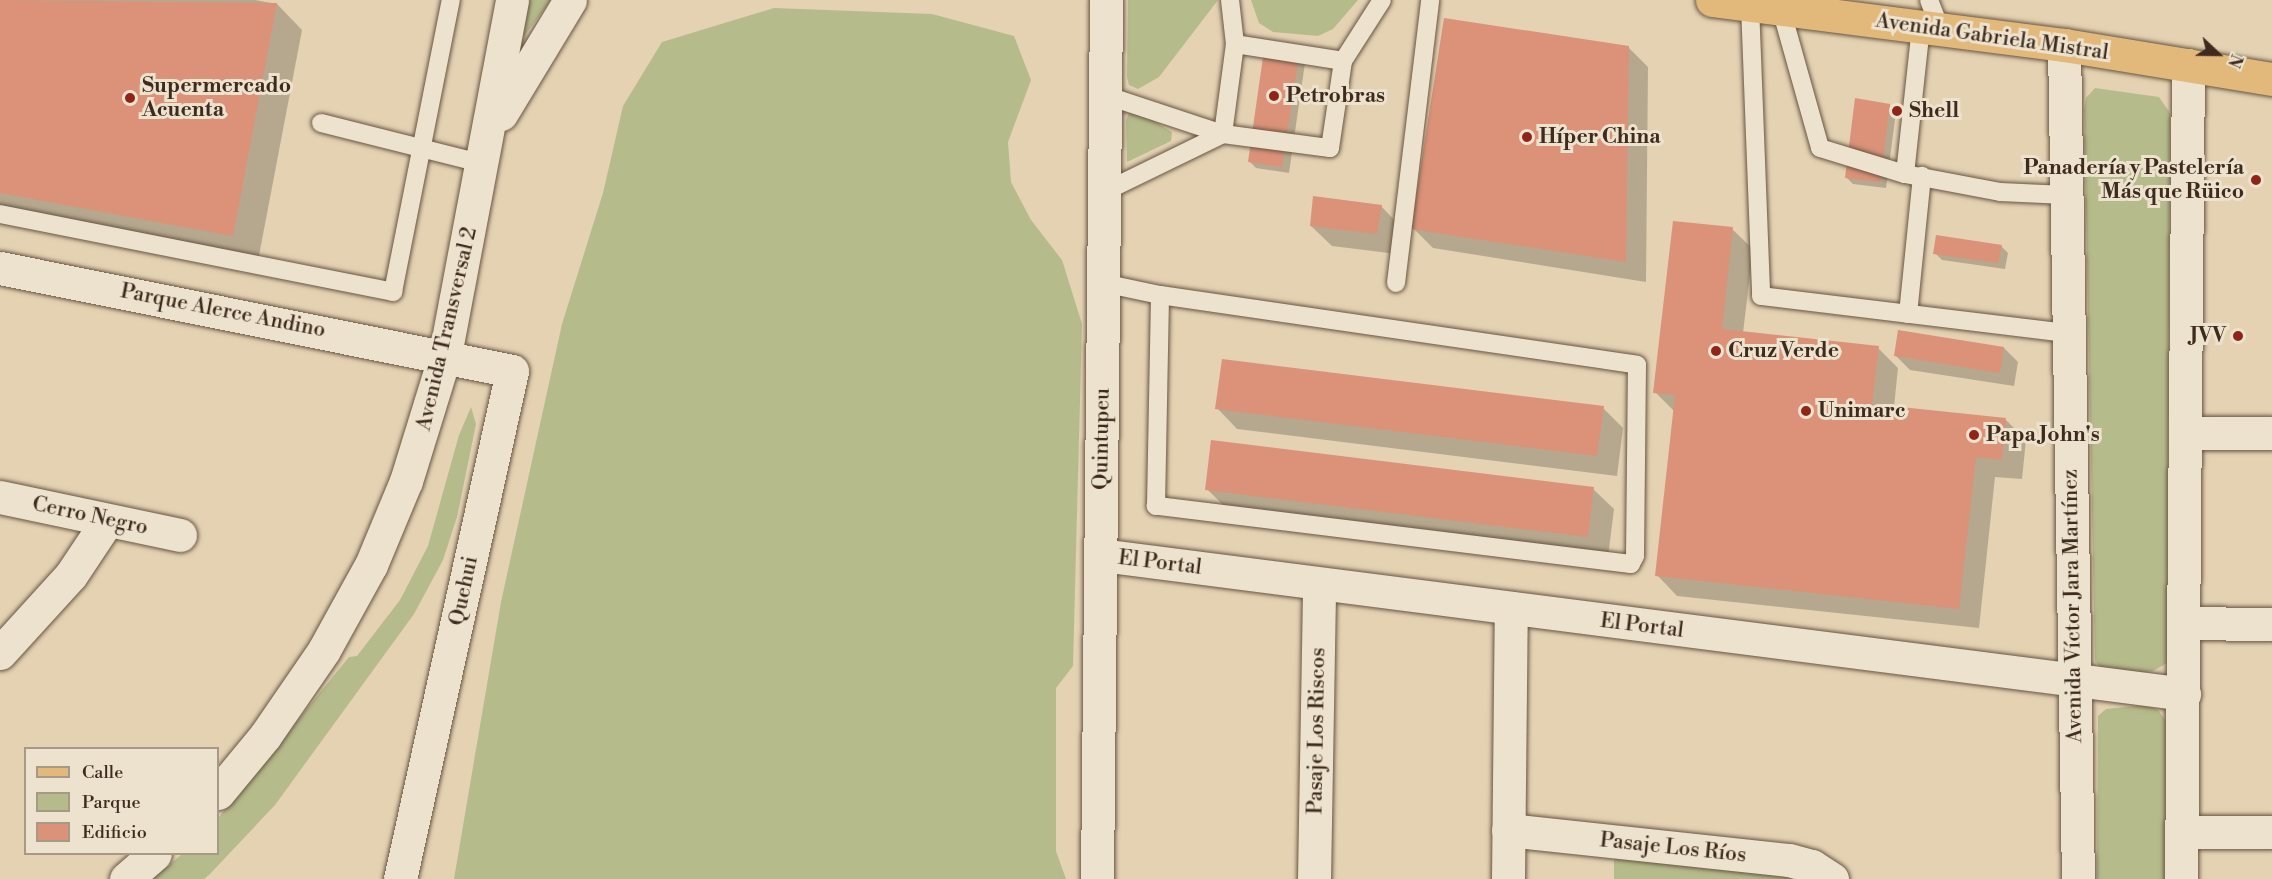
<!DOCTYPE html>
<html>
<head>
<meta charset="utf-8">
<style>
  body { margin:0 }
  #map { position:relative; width:2272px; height:879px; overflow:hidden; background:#e4d2b3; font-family:"Libre Bodoni",serif }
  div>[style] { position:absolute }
  .green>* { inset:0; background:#b6bb8b }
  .shadow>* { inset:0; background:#0003 }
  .building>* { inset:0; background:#db9279 }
  .roads { filter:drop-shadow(0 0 2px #685542) drop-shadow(0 0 2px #685542) }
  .lane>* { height:18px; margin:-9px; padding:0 9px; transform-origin:9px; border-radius:9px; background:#ede2ce }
  .street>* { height:33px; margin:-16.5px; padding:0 16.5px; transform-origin:16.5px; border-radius:16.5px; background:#ede2ce }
  .secondary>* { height:33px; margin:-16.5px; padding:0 16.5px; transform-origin:16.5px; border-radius:16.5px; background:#ede2ce }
  .primary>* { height:33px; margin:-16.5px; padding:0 16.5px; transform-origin:16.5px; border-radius:16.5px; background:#e2b97a }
  .dots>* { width:16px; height:16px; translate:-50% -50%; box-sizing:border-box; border:3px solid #ede2ce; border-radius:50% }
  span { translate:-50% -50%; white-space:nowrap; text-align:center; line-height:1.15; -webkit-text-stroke:6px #ede2ce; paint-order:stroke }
  .street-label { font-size:21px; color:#3e2b1d }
  .poi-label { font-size:21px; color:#3e2b1d; font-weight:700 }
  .left { translate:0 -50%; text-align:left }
  .right { translate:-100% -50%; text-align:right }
  .legend { position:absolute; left:24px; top:747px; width:195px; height:108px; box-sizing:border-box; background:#ede2ce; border:2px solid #a79987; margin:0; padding:8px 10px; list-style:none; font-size:18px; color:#3e2b1d }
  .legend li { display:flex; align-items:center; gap:12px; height:30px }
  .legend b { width:30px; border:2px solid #a79987 }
  .north { position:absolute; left:2188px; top:24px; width:60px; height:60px; -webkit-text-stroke:4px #ede2ce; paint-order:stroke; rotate:112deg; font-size:16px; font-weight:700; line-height:24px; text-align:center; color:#3e2b1d }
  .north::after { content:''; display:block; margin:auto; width:21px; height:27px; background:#3e2b1d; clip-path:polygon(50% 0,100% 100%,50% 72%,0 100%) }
</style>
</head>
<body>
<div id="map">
  <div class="green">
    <i style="clip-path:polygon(523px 0,551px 0,522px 39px,519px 38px)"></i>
    <i style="clip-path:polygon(1128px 0,1218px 0,1159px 77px,1138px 89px,1129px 85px,1127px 77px)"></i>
    <i style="clip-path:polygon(1251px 0,1358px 0,1333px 29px,1318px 36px,1273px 32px,1259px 23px)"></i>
    <i style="clip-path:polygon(774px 8px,932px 14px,1014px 36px,1031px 80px,1008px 142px,1011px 182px,1031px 220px,1062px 260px,1082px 324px,1073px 666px,1056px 688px,1056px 851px,1066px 879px,454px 879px,501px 602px,562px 324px,603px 193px,623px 106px,662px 42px)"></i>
    <i style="clip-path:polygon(2095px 88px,2159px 97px,2170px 113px,2167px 663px,2153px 671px,2139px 673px,2100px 667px,2095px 661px,2084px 110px,2086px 98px)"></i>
    <i style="clip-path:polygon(1130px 111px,1139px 112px,1172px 132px,1171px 141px,1127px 162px,1126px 120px)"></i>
    <i style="clip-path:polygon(471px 407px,476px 424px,457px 517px,443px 560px,414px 614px,275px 805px,209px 875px,204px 879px,153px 879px,182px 854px,218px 854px,218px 818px,349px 657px,357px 656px,400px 600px,428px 546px,459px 435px)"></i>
    <i style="clip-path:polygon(2145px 705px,2158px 710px,2167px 722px,2165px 879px,2097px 879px,2098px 716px,2106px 709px)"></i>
    <i style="clip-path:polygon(1614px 858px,1786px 874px,1801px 879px,1614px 879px)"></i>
  </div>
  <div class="shadow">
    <i style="clip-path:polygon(0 0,255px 0,277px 4px,302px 30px,258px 261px,0 213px)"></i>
    <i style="clip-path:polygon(1266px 45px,1306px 56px,1289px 173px,1256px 168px,1249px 161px)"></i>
    <i style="clip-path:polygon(1628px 47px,1648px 67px,1646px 282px,1433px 248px,1413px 228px)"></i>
    <i style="clip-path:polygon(1889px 105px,1896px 112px,1886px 188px,1853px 184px,1846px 177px)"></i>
    <i style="clip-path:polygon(1381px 206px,1401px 227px,1397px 254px,1332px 246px,1311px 226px)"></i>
    <i style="clip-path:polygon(1732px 229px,1753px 249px,1743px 333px,1878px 348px,1898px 368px,1894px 407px,2005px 419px,2026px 440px,2022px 479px,1995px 477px,1979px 628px,1677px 596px,1657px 575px,1675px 412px,1655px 392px)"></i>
    <i style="clip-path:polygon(2001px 246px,2008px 253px,2005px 269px,1942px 260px,1935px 253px)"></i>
    <i style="clip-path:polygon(2004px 348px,2018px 362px,2014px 386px,1910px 370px,1896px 356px)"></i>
    <i style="clip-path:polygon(1217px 408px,1603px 408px,1623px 428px,1617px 476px,1237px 429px)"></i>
    <i style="clip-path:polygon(1207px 489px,1593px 489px,1614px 509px,1608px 557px,1227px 509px)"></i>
  </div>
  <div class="building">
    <i style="clip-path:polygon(0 0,277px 3px,233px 236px,0 193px)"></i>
    <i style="clip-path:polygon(1444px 18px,1629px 46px,1626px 262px,1411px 229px)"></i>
    <i style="clip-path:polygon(1265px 43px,1300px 48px,1282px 167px,1248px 162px)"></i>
    <i style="clip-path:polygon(1855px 98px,1890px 104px,1880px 182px,1845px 178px)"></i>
    <i style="clip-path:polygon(1313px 196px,1382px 205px,1377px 234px,1310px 226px)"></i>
    <i style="clip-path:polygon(1673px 221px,1733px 227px,1722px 329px,1879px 346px,1872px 404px,2006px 418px,2002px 460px,1976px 457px,1959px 609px,1655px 576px,1675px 395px,1653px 393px)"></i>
    <i style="clip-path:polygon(1936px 235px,2002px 245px,1998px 263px,1933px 254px)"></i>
    <i style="clip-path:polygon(1898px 330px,2004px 347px,2000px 373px,1894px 356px)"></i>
    <i style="clip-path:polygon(1222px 359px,1604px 406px,1597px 456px,1215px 409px)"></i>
    <i style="clip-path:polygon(1211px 440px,1594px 487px,1588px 537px,1205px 490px)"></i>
  </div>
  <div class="roads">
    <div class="lane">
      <i style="left:1929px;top:0;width:31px;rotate:69deg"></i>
      <i style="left:1750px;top:5px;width:291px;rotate:87.8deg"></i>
      <i style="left:1761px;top:296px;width:309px;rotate:6.9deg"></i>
      <i style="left:1781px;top:9px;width:144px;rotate:74.3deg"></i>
      <i style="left:1820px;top:148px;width:89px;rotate:17deg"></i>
      <i style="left:1905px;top:174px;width:97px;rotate:10.7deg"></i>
      <i style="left:2000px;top:192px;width:66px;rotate:2.6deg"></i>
      <i style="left:1235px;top:44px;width:109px;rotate:8.9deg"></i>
      <i style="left:1105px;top:95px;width:124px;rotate:18.3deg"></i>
      <i style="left:1223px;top:134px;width:108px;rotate:7.5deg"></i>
      <i style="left:1330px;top:148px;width:88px;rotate:-81.5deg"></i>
      <i style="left:1343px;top:61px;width:72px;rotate:-57.4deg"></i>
      <i style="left:321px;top:123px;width:168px;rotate:14.1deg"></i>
      <i style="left:1905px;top:174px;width:149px;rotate:-83.8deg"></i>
      <i style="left:1104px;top:192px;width:132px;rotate:-26deg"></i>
      <i style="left:1223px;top:134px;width:91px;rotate:-82.4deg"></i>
      <i style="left:1235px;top:44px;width:44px;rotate:-96.5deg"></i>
      <i style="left:0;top:214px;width:401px;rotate:11.2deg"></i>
      <i style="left:393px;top:292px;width:298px;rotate:-78.8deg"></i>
      <i style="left:1103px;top:283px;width:58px;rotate:11.9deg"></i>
      <i style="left:1160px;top:295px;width:482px;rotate:8.3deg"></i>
      <i style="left:1637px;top:365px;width:191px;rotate:90.6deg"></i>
      <i style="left:1635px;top:556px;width:9px;rotate:117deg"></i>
      <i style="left:1631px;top:564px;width:479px;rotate:-173deg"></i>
      <i style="left:1156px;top:506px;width:211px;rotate:-88.9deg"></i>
      <i style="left:1396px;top:283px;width:285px;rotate:-83.1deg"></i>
      <i style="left:1908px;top:314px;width:139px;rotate:-84.2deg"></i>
    </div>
    <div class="street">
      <i style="left:501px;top:114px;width:133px;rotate:-58.8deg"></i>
      <i style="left:0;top:268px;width:522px;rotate:11.37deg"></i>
      <i style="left:512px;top:371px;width:520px;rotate:102.43deg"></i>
      <i style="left:2186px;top:433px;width:86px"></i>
      <i style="left:0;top:497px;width:184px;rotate:11.9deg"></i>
      <i style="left:1101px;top:555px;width:1092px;rotate:7.31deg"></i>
      <i style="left:2184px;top:623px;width:88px;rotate:0.7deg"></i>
      <i style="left:0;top:653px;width:105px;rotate:-47.7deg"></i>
      <i style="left:71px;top:575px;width:65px;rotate:-56.3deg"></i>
      <i style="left:218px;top:793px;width:74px;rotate:-50.5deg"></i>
      <i style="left:265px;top:736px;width:104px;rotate:-55.5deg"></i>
      <i style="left:324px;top:650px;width:97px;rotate:-61.1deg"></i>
      <i style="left:371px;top:565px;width:91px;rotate:-67.4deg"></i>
      <i style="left:406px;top:481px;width:132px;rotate:-72.8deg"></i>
      <i style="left:445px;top:355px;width:361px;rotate:-79.3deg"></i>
      <i style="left:1508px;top:830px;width:283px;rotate:6.1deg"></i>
      <i style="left:1789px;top:860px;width:24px;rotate:15deg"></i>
      <i style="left:1812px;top:866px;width:24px;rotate:33deg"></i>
      <i style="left:2181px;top:832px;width:91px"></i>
      <i style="left:126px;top:879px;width:38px;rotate:-41deg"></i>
      <i style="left:1314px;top:879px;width:295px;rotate:-89deg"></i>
      <i style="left:1508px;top:879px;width:271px;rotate:-89.4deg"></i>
    </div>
    <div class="secondary">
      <i style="left:2064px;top:45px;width:834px;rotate:89.04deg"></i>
      <i style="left:1097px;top:879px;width:879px;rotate:-89.41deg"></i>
      <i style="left:2181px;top:879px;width:814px;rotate:-89.51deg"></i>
    </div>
    <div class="primary">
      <i style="left:1712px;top:0;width:355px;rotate:7.3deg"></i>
      <i style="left:2064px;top:45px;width:211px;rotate:9.3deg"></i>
    </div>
  </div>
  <div class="dots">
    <i style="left:1274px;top:96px;background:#8f2418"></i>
    <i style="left:130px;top:98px;background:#8f2418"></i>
    <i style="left:1897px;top:111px;background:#8f2418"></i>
    <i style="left:1527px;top:137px;background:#8f2418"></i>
    <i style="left:2256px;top:180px;background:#8f2418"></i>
    <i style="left:2238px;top:336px;background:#8f2418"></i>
    <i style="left:1716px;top:351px;background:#8f2418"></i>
    <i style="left:1806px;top:411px;background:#8f2418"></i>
    <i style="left:1974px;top:435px;background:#8f2418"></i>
  </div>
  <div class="street-label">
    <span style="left:1992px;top:37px;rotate:8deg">Avenida Gabriela Mistral</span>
    <span style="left:223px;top:311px;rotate:11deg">Parque Alerce Andino</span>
    <span style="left:447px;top:329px;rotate:-77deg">Avenida Transversal 2</span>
    <span style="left:1102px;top:439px;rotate:-89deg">Quintupeu</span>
    <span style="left:90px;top:516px;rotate:12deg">Cerro Negro</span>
    <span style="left:1160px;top:563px;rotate:7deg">El Portal</span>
    <span style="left:464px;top:591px;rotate:-78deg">Quehui</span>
    <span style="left:2073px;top:606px;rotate:-91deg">Avenida Víctor Jara Martínez</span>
    <span style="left:1642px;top:626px;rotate:7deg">El Portal</span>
    <span style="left:1317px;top:731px;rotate:-89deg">Pasaje Los Riscos</span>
    <span style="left:1673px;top:848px;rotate:6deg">Pasaje Los Ríos</span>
  </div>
  <div class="poi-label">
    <span class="left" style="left:142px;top:98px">Supermercado<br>Acuenta</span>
    <span class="left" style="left:1286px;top:96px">Petrobras</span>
    <span class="left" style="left:1909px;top:111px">Shell</span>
    <span class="left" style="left:1539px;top:137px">Híper China</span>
    <span class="right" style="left:2244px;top:180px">Panadería y Pastelería<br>Más que Rüico</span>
    <span class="right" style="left:2226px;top:336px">JVV</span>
    <span class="left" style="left:1728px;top:351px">Cruz Verde</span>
    <span class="left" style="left:1818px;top:411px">Unimarc</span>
    <span class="left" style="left:1986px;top:435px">Papa John's</span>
  </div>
  <ul class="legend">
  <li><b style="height:8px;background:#e2b97a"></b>Calle</li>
  <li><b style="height:16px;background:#b6bb8b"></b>Parque</li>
  <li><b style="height:16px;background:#db9279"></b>Edificio</li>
  </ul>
  <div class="north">N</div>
</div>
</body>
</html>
